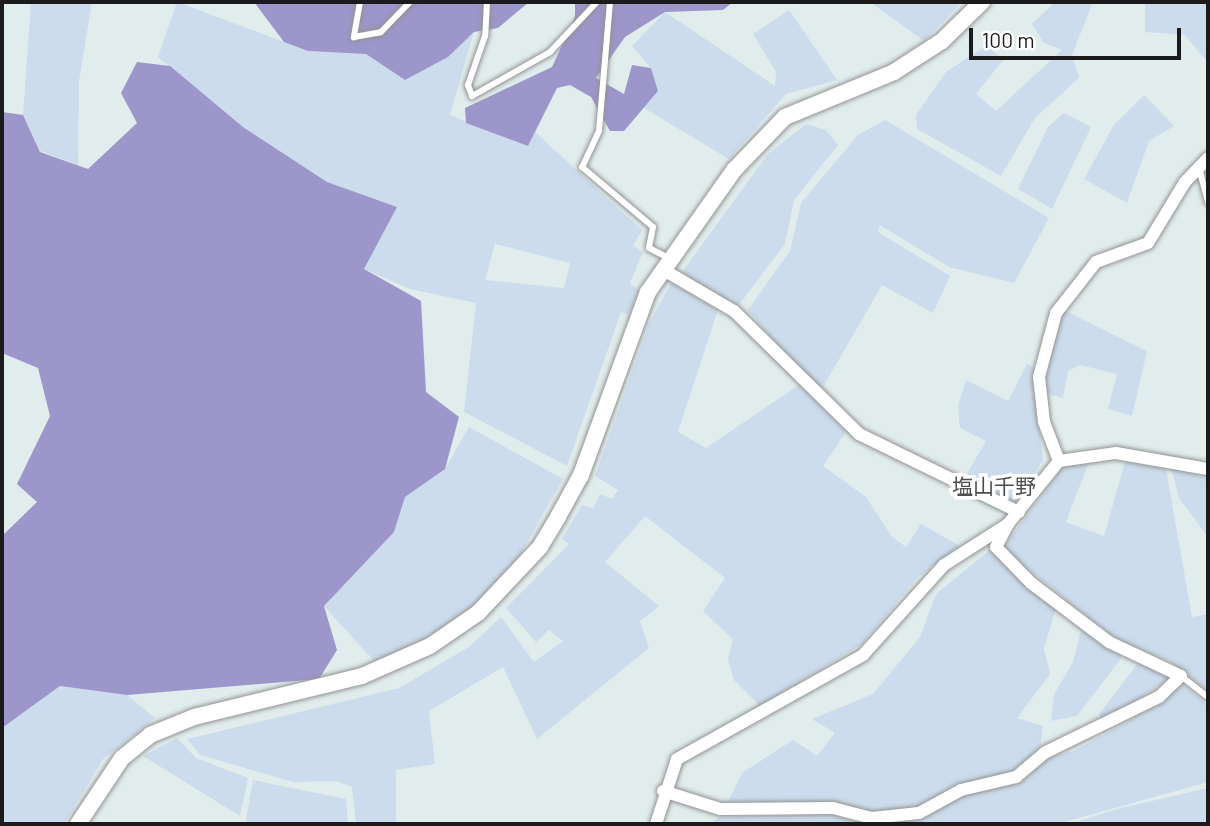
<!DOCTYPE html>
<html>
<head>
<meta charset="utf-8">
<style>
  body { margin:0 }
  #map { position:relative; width:1210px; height:826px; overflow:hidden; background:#e1eced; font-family:Barlow,"Noto Sans JP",sans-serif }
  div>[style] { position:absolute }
  .farmland>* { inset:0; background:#ccdcec }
  .forest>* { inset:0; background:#9d96cb }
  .roads { filter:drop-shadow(0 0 2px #929292) drop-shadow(0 0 2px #929292) }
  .service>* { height:6px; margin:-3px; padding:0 3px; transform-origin:3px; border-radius:3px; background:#fff }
  .minor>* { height:12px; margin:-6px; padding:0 6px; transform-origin:6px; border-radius:6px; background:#fff }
  .tertiary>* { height:16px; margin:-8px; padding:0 8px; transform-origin:8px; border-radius:8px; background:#fff }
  span { translate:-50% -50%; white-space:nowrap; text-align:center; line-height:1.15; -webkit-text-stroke:7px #fff; paint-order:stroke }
  .quarter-label { font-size:21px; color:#4e4e4e }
  .frame { position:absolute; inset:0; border:4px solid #1b1b1b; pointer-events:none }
  .scale { position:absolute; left:969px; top:28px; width:212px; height:32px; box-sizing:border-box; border:4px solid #1b1b1b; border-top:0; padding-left:9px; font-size:21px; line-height:24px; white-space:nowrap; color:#1b1b1b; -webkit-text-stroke:5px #fff; paint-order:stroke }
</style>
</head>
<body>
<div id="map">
  <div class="farmland">
    <i style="clip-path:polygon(31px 2px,92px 2px,79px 81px,78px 165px,40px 151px,23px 115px)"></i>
    <i style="clip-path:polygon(evenodd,177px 2px,308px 51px,366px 54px,405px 80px,448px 57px,474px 32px,450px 115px,528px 146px,535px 132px,642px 230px,633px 246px,643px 252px,630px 283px,639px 291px,629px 315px,621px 312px,567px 466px,464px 412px,476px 303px,410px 289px,364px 269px,396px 207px,327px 182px,243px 127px,158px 57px,177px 2px,495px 244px,570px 263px,564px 288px,485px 280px,495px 244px)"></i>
    <i style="clip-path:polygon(870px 2px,962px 2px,924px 41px)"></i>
    <i style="clip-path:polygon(1055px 2px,1093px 2px,1072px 55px,1079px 78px,1035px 118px,1001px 176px,917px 129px,916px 115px,946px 72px,987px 45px,1003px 60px,976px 94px,996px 111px,1062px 50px,1044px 43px,1032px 24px)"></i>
    <i style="clip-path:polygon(1145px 2px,1208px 2px,1208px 63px,1185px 35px,1145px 32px)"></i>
    <i style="clip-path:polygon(789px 10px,837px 80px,786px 94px,729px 159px,644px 108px,658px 91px,651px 68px,632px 46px,665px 12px,775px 86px,776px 72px,753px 34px)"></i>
    <i style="clip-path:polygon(1144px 95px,1174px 126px,1149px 141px,1127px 203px,1084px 179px,1114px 125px)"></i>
    <i style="clip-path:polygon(1064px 113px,1091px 127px,1052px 209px,1018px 189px,1048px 127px)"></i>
    <i style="clip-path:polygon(885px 120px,1049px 218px,1014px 283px,949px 267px,880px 225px,878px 232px,950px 276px,933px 313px,882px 285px,819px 394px,748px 310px,790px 251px,801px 203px,858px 135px)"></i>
    <i style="clip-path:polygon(806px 124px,826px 130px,838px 145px,794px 200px,785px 244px,738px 306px,713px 296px,682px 272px,767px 155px)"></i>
    <i style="clip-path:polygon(671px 283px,718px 310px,678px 432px,706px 448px,799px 385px,846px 432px,823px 466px,866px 497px,892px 537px,906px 547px,921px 524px,960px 546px,918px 577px,862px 644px,760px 706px,734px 680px,728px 659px,733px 639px,703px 611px,725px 578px,645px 516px,605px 562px,659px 606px,640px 621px,649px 648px,537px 739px,503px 667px,429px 711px,435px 764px,396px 770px,396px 824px,356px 824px,352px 787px,336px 781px,293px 782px,200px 755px,187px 739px,399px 688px,469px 647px,501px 617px,534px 662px,563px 641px,549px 630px,536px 642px,506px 608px,569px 544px,562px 539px,582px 505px,593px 508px,600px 494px,612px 499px,618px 490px,595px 476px,649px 324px)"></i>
    <i style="clip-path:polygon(1063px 310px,1147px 351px,1132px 416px,1108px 409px,1117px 374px,1080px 365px,1068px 371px,1063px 398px,1045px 393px,1043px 374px)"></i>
    <i style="clip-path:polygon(1027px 364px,1033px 367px,1043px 460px,1015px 505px,965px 477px,986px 441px,960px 428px,958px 405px,966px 380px,1008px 401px)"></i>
    <i style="clip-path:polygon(469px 427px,563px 479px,506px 579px,444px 632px,375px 662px,324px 606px,394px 532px,405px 497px,445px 469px)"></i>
    <i style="clip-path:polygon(1090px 459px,1066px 522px,1104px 536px,1125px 462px,1166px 469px,1192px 617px,1208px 614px,1208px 690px,1168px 660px,1120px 642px,1002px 549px,1062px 468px)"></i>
    <i style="clip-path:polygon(1171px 467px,1208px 479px,1208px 537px,1179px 498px)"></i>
    <i style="clip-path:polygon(991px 549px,1056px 609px,1044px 648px,1050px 674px,1017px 718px,1043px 726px,1040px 748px,1024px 767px,915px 809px,866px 814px,727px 804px,742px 773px,793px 740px,817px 756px,835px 733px,812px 719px,873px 694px,920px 637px,936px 594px)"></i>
    <i style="clip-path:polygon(1081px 630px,1122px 657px,1077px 716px,1051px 721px,1054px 695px,1073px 662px)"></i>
    <i style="clip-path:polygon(1138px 663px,1174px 676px,1099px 725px,1100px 713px)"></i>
    <i style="clip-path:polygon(1182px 684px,1208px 705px,1208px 782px,1057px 824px,881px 824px,931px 815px,958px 796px,1020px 783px,1048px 757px,1074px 751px,1154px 707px)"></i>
    <i style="clip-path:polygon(60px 686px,127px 695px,155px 718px,103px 759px,64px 824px,2px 824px,2px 728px)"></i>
    <i style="clip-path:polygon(177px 738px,196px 758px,248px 778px,240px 816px,143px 756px)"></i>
    <i style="clip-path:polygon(253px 780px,346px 799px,348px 824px,245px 824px)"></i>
    <i style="clip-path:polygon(1208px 788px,1208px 824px,1070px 824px,1117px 809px)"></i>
    <i style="clip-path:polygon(830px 814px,865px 824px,711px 824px,719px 817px)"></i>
  </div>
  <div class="forest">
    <i style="clip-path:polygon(254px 2px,529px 2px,498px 28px,474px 32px,448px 57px,405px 80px,366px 54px,308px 51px,284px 42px)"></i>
    <i style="clip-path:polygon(575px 2px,733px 2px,723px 10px,665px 12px,625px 37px,596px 78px,624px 94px,632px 65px,651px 68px,658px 91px,624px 131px,610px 131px,591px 97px,570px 85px,557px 88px,528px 146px,466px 123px,465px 108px,552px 67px,575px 17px)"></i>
    <i style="clip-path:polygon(137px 62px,170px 66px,243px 127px,327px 182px,397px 207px,364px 269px,421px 301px,426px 392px,459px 417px,445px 469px,405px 497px,394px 532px,324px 606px,337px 650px,319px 679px,127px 695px,60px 686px,2px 728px,2px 536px,37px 502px,17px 484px,50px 416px,38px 368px,2px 353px,2px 112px,23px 115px,40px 152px,88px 169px,137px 123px,121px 93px)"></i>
  </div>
  <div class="roads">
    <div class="service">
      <i style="left:360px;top:2px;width:36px;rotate:100deg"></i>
      <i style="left:354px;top:37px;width:27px;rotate:-10deg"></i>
      <i style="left:381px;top:32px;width:42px;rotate:-46deg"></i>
      <i style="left:487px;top:2px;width:34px;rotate:93deg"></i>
      <i style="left:485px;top:36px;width:52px;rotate:109.1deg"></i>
      <i style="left:468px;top:85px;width:12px;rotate:70deg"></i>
      <i style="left:472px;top:96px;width:90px;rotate:-29.4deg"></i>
      <i style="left:550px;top:52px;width:69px;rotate:-46.8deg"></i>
      <i style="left:610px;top:2px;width:129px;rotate:94.9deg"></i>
      <i style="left:599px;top:131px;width:40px;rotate:115deg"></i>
      <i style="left:582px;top:167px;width:93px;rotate:40.2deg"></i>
      <i style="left:653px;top:227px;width:21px;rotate:101deg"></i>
      <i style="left:649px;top:248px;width:22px;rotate:27deg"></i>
      <i style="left:1199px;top:168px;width:35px;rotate:75deg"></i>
      <i style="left:1181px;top:676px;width:34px;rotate:38deg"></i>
    </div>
    <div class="minor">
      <i style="left:662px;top:269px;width:83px;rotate:30.3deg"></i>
      <i style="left:734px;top:311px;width:175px;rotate:44.5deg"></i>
      <i style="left:859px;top:434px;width:178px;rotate:26deg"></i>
      <i style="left:1059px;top:461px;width:42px;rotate:-111deg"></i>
      <i style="left:1044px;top:422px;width:45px;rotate:-96.3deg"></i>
      <i style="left:1039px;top:377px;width:66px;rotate:-75.1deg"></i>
      <i style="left:1056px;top:313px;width:65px;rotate:-51.9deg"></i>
      <i style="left:1096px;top:262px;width:55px;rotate:-20.1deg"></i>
      <i style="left:1148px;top:243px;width:71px;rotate:-58.8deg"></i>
      <i style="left:1185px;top:182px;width:33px;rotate:-46deg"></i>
      <i style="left:663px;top:791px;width:60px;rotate:17.5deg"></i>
      <i style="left:720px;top:809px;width:113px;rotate:-0.5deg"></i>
      <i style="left:833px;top:808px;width:40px;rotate:14.4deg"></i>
      <i style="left:872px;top:818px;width:47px;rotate:-6.1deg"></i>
      <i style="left:919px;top:813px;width:48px;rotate:-28.7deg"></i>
      <i style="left:961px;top:790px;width:57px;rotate:-13.3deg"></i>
      <i style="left:1016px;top:777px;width:39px;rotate:-40deg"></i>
      <i style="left:1046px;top:752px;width:126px;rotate:-26deg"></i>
      <i style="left:1159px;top:697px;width:30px;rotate:-44deg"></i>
      <i style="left:1181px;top:676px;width:80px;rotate:-154.7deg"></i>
      <i style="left:1109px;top:642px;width:98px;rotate:-142.9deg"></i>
      <i style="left:1031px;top:583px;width:50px;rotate:-134.2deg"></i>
      <i style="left:996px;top:547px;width:26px;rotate:-62deg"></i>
      <i style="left:656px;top:824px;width:68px;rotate:-72.1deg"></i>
      <i style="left:677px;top:759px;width:213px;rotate:-29.2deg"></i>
      <i style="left:863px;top:655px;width:121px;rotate:-48deg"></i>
      <i style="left:944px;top:565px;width:76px;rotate:-32.6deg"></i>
      <i style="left:1008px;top:524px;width:81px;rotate:-51deg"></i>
      <i style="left:1059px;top:461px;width:58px;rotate:-8deg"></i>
      <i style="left:1116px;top:453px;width:93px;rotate:9.9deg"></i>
    </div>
    <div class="tertiary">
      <i style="left:78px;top:824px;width:79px;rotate:-56.3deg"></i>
      <i style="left:122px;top:758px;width:36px;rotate:-39deg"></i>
      <i style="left:150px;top:735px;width:48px;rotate:-22.2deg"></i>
      <i style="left:194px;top:717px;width:173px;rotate:-13.7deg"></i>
      <i style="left:362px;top:676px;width:74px;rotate:-23.8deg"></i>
      <i style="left:430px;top:646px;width:58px;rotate:-34.5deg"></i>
      <i style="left:478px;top:613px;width:91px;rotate:-46.8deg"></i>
      <i style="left:540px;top:547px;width:37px;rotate:-59deg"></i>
      <i style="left:559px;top:515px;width:46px;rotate:-61.2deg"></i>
      <i style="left:581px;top:475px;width:195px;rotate:-69.9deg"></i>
      <i style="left:648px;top:292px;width:149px;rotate:-54.8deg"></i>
      <i style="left:734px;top:170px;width:74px;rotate:-46.1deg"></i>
      <i style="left:785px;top:117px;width:118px;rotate:-22.4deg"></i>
      <i style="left:894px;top:72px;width:57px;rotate:-32.9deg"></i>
      <i style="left:942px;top:41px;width:56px;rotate:-44.3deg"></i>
    </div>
  </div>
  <div class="quarter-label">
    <span style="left:994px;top:486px">塩山千野</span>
  </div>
  <div class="frame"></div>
  <div class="scale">100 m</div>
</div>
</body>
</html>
